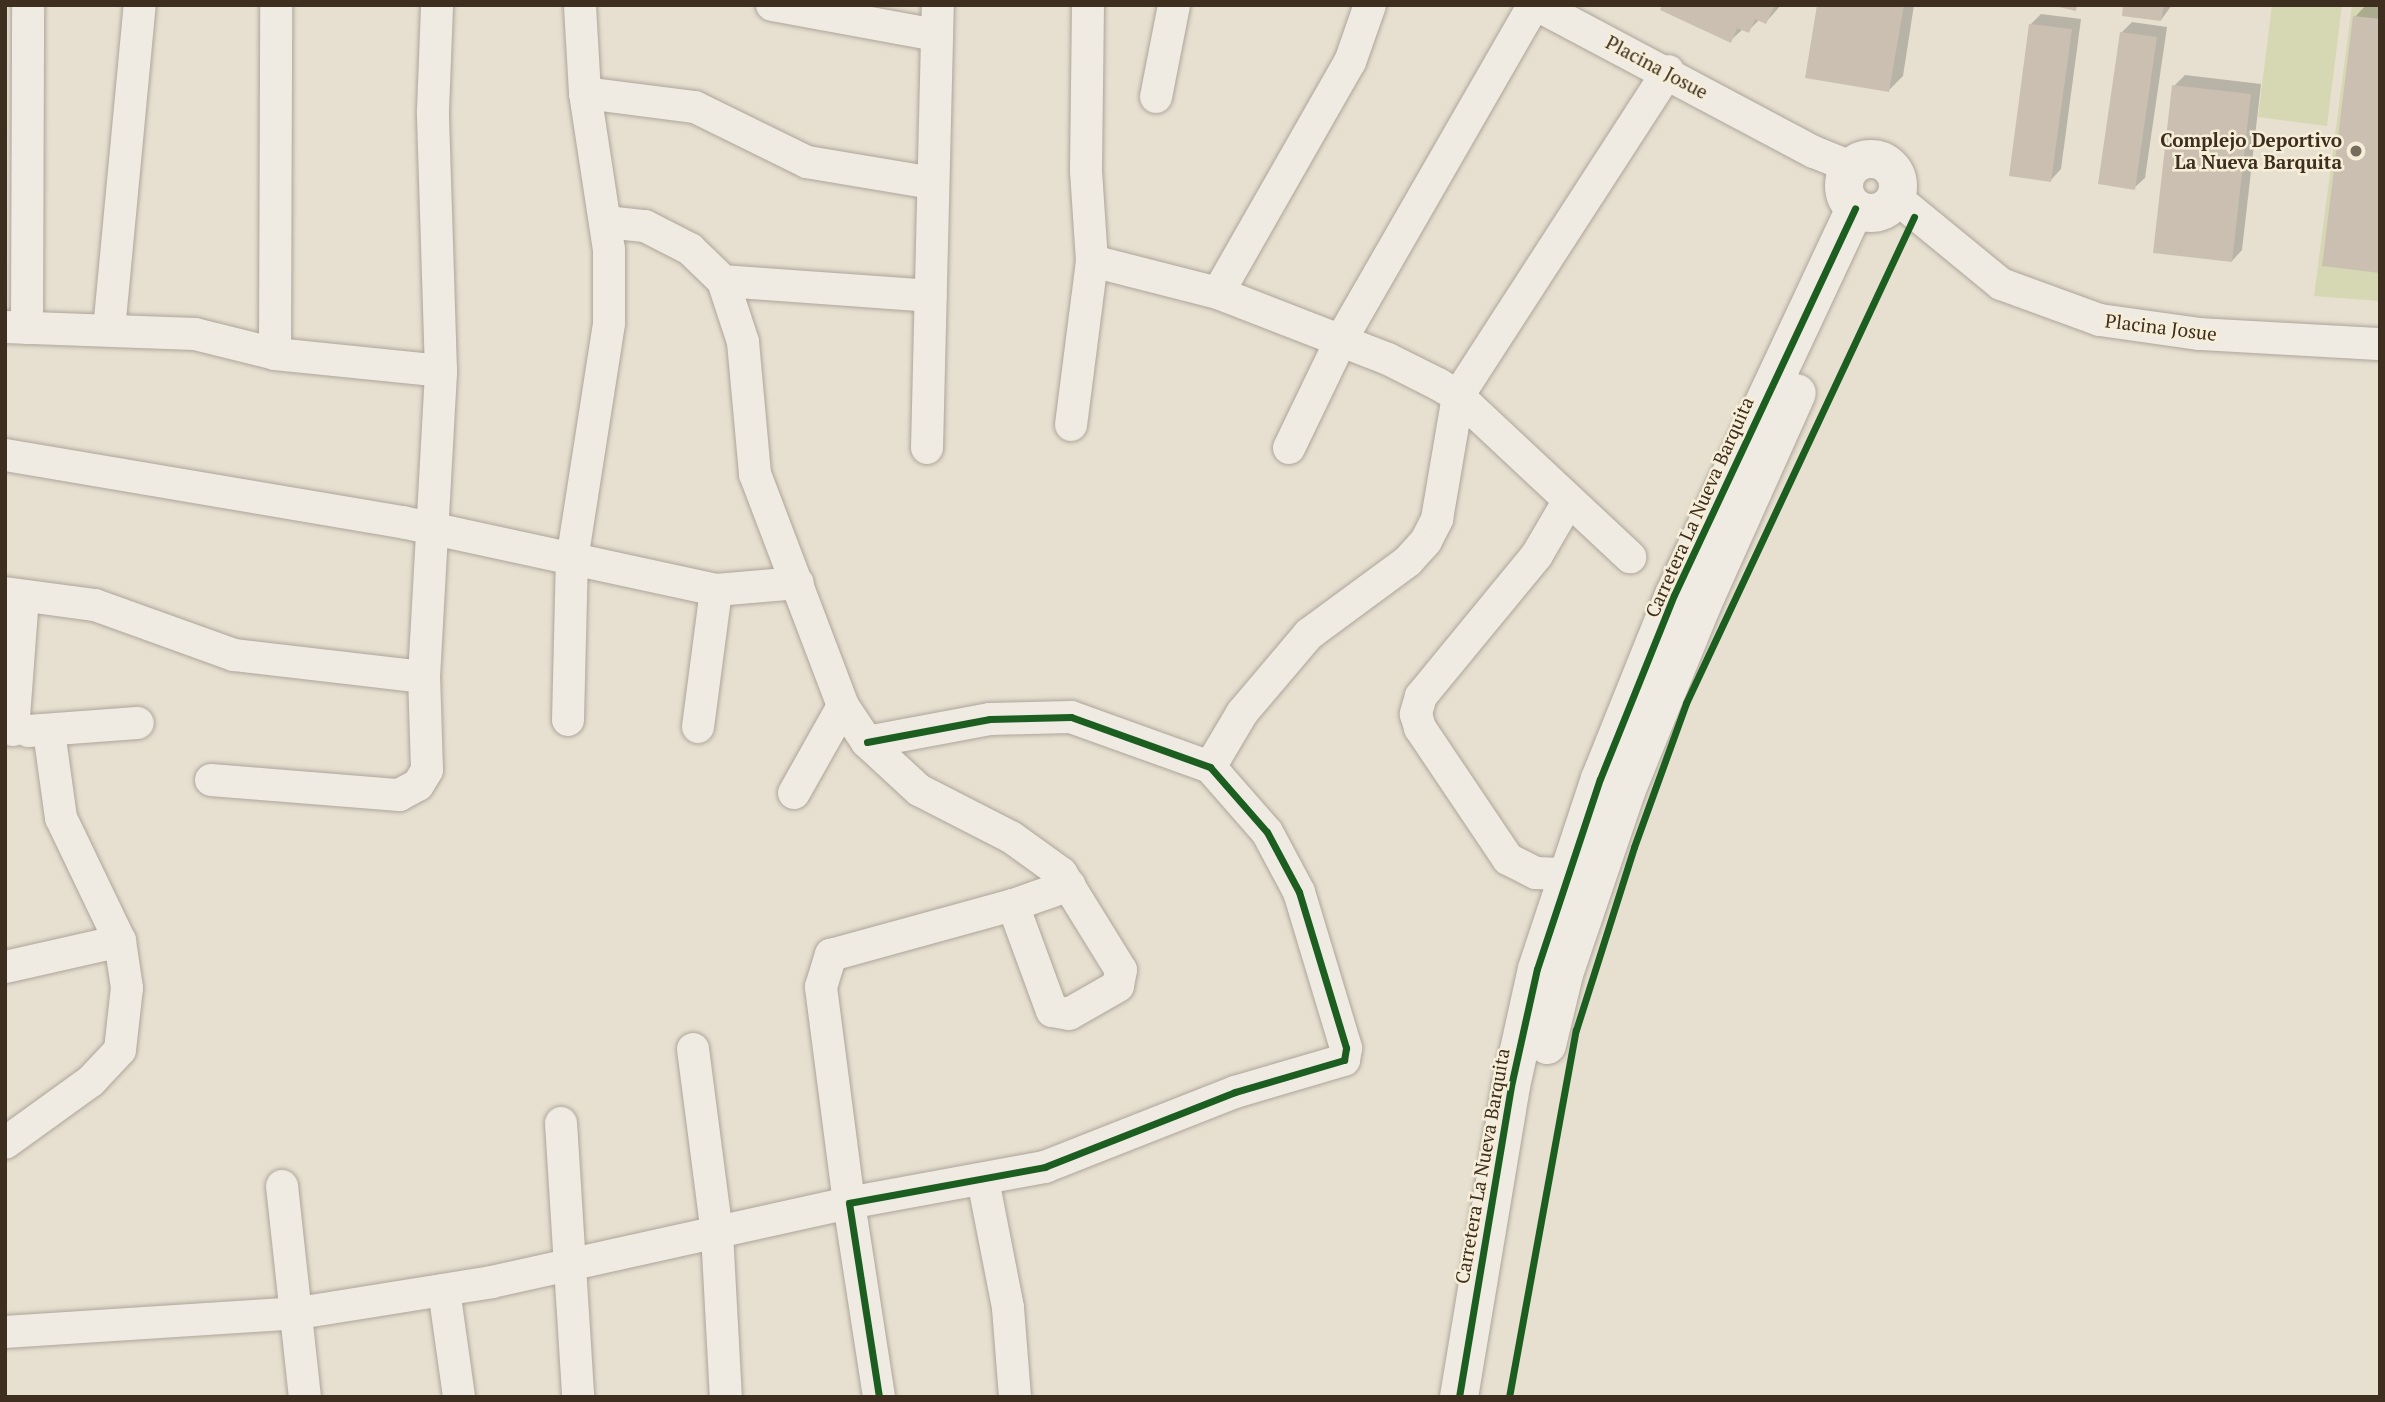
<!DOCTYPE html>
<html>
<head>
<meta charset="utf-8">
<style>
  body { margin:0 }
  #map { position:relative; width:2385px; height:1402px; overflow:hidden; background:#e7e0d1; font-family:"PT Serif",serif }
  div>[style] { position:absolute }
  .green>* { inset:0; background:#d6d7b3 }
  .shadow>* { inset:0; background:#0003 }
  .building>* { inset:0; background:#cbbfb2 }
  .roads { filter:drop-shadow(0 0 2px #ada599) drop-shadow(0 0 2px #ada599) }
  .street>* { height:32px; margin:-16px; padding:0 16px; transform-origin:16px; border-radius:16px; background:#efebe3 }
  .secondary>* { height:38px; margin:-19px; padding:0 19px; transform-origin:19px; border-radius:19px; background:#efebe3 }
  .secondary>.ring { margin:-19px; padding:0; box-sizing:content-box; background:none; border:38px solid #efebe3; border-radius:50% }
  .cycleway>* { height:7px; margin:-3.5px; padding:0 3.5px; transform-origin:3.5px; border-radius:3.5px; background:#1b5e20 }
  .dots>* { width:19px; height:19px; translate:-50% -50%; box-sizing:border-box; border:4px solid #f7eed8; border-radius:50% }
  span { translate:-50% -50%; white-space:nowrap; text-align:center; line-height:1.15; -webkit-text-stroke:5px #f7eed8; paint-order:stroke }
  .street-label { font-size:19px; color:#3d2e20 }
  .poi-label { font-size:19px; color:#3d2e20; font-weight:700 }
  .right { translate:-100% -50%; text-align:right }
  .frame { position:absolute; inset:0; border:7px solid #3d2e20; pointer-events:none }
</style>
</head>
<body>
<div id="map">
  <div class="green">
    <i style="clip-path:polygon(2272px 5px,2342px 5px,2327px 126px,2258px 117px)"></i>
    <i style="clip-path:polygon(2352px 5px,2380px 5px,2380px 301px,2314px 296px)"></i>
  </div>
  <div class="shadow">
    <i style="clip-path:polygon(1664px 5px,1781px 5px,1766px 22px,1760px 19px,1748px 31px,1743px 29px,1730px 41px)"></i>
    <i style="clip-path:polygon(1819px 5px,1914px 5px,1903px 76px,1889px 90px)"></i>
    <i style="clip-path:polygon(2125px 5px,2172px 5px,2161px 20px)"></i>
    <i style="clip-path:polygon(2366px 5px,2380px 5px,2380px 272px,2355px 17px)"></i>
    <i style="clip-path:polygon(2041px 14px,2081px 19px,2061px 169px,2051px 180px,2031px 24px)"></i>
    <i style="clip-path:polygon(2132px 22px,2167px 27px,2145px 178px,2134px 188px,2121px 33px)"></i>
    <i style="clip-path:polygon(2185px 75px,2261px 84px,2242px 250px,2232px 261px,2174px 86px)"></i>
  </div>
  <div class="building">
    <i style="clip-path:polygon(1662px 5px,1775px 5px,1766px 24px,1755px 19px,1749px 33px,1737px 28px,1731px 43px,1660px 10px)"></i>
    <i style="clip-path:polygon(1817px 5px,1904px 5px,1889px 92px,1805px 78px)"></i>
    <i style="clip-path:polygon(2050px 5px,2077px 5px,2076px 11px)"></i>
    <i style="clip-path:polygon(2123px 5px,2164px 5px,2161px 21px,2122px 16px)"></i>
    <i style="clip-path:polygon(2353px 16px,2380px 19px,2380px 273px,2322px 266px)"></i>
    <i style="clip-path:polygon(2029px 24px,2072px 29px,2051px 182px,2009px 176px)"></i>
    <i style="clip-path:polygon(2120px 32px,2157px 37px,2135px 190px,2098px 184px)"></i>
    <i style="clip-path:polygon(2172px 85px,2251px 94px,2232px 262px,2153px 253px)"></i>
  </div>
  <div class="roads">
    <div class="street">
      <i style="left:772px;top:5px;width:166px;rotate:10.4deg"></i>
      <i style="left:1088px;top:5px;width:166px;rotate:90.7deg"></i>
      <i style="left:1086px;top:171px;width:90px;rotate:86.2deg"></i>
      <i style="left:1092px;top:261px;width:130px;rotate:14.3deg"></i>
      <i style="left:1218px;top:293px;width:182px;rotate:21.2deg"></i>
      <i style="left:1388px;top:359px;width:56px;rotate:26.6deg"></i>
      <i style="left:1438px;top:384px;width:23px;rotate:31deg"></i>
      <i style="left:1458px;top:396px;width:236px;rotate:43.1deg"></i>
      <i style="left:1537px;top:5px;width:314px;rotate:28deg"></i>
      <i style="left:1814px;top:152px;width:40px;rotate:22deg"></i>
      <i style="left:585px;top:93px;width:111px;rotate:7.3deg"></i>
      <i style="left:695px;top:107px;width:125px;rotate:26.2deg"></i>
      <i style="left:807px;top:162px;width:127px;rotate:9.5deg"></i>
      <i style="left:1156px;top:97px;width:94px;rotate:-78.9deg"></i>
      <i style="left:1895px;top:197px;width:137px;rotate:39.4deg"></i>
      <i style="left:2001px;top:284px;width:105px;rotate:20deg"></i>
      <i style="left:2100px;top:320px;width:101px;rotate:8deg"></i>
      <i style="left:2200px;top:334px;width:180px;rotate:3.2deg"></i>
      <i style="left:606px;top:222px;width:39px;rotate:6deg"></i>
      <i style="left:645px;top:226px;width:51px;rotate:27.1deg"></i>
      <i style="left:690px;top:249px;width:46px;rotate:44.1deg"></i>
      <i style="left:723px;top:281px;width:64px;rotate:71.8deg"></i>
      <i style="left:743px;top:342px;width:133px;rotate:84.8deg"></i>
      <i style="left:755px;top:474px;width:248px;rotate:69.2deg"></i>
      <i style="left:843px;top:706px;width:43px;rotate:56.3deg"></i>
      <i style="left:867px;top:742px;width:71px;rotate:42.7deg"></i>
      <i style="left:919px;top:790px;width:103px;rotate:27.1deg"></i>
      <i style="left:1011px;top:837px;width:62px;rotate:35.8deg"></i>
      <i style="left:1061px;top:873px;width:114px;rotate:58.3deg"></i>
      <i style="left:1121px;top:970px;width:16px;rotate:101deg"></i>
      <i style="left:1118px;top:986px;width:56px;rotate:150.3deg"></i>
      <i style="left:1069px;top:1014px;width:17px;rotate:-170deg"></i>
      <i style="left:1052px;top:1011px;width:113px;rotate:-110.2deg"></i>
      <i style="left:723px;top:281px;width:208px;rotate:4.1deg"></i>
      <i style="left:1218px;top:293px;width:266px;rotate:-60.3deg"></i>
      <i style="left:1350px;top:62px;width:60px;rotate:-70.7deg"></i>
      <i style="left:5px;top:327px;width:190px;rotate:2.1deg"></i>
      <i style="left:195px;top:334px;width:82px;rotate:14deg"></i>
      <i style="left:275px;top:354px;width:167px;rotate:5.8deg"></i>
      <i style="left:27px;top:328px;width:323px;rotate:-89.8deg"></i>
      <i style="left:109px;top:330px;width:326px;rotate:-84.6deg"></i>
      <i style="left:275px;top:354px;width:349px;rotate:-89.8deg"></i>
      <i style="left:1071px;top:425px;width:165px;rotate:-82.7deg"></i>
      <i style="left:927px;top:448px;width:443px;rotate:-88.6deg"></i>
      <i style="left:1289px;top:448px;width:120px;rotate:-64.3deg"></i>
      <i style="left:1341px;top:340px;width:387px;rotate:-60.1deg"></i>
      <i style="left:5px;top:455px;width:403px;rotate:9.6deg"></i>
      <i style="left:402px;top:522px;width:321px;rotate:12.2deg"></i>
      <i style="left:716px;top:590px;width:82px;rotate:-4.9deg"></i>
      <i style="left:1569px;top:500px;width:64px;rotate:120.2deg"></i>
      <i style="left:1537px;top:555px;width:183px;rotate:129.4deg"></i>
      <i style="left:1421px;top:696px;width:19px;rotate:106deg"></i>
      <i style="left:1416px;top:714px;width:15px;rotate:74deg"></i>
      <i style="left:1420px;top:728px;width:158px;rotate:56.1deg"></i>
      <i style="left:1508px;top:859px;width:31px;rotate:27deg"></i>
      <i style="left:1536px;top:873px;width:33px;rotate:2deg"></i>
      <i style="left:5px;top:593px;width:91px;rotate:7.6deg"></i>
      <i style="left:95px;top:605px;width:148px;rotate:19.8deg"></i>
      <i style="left:234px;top:655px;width:191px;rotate:6.6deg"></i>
      <i style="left:568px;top:720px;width:160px;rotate:-88.6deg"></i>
      <i style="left:572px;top:560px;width:240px;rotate:-81.1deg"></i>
      <i style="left:609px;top:323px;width:73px;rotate:-90deg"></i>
      <i style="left:609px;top:250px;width:159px;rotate:-98.7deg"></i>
      <i style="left:585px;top:93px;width:88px;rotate:-93.3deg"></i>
      <i style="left:698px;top:727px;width:138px;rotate:-82.5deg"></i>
      <i style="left:13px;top:730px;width:134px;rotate:-85.7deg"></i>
      <i style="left:28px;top:731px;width:110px;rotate:-4.2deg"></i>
      <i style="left:867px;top:742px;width:125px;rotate:-10.6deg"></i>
      <i style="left:990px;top:719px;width:81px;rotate:-1.4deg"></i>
      <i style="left:1071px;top:717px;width:148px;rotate:19.8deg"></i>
      <i style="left:1210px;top:767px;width:86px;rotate:48.8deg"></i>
      <i style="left:1267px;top:832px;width:68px;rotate:61.9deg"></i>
      <i style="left:1299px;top:892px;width:163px;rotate:73.2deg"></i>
      <i style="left:1346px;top:1048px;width:12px;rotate:99deg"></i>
      <i style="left:1344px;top:1060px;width:114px;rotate:163.6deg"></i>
      <i style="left:1235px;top:1092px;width:204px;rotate:158.5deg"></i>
      <i style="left:1045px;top:1167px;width:199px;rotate:169.6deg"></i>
      <i style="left:849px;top:1203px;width:196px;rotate:81.2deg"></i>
      <i style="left:1210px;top:767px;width:63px;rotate:-59.3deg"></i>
      <i style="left:1242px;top:713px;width:104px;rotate:-49.7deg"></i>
      <i style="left:1309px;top:634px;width:123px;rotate:-36.4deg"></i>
      <i style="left:1408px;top:561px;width:27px;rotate:-48deg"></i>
      <i style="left:1426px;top:541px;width:25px;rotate:-63deg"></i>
      <i style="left:1437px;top:519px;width:125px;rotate:-80.3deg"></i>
      <i style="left:1458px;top:396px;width:387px;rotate:-57.1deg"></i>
      <i style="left:211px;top:780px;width:189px;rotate:4.6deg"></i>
      <i style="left:399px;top:795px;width:21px;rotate:-28deg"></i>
      <i style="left:418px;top:785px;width:17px;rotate:-59deg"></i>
      <i style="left:427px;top:770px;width:93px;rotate:-91.8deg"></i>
      <i style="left:424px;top:677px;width:306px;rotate:-86.8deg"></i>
      <i style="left:441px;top:371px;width:260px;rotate:-91.8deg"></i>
      <i style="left:433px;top:111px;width:106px;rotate:-87.8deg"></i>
      <i style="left:794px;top:793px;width:100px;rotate:-60.6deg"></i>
      <i style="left:5px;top:967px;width:118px;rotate:-12.7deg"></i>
      <i style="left:693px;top:1049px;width:186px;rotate:82.6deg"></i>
      <i style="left:717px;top:1233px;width:164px;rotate:86.9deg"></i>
      <i style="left:561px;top:1123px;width:275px;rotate:86.4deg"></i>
      <i style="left:5px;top:1143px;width:106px;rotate:-35.8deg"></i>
      <i style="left:91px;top:1081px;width:42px;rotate:-46.9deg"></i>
      <i style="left:120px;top:1050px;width:62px;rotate:-83.6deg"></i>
      <i style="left:127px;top:988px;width:48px;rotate:-98.5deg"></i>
      <i style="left:120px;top:941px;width:136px;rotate:-115.6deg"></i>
      <i style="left:61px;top:818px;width:87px;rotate:-97.9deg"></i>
      <i style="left:983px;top:1180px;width:130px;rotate:78.9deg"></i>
      <i style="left:1008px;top:1308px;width:89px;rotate:85.5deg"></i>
      <i style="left:282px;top:1186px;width:212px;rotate:83.8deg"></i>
      <i style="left:444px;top:1290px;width:108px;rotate:82deg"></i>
      <i style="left:5px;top:1332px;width:295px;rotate:-3.7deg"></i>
      <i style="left:299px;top:1313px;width:195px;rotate:-9.1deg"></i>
      <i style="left:492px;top:1282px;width:366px;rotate:-12.5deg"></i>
      <i style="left:849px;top:1203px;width:218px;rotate:-97.4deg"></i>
      <i style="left:821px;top:987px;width:34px;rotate:-73deg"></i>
      <i style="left:831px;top:955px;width:189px;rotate:-15.4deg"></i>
      <i style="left:1013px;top:905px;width:60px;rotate:-19.3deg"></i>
    </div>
    <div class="secondary">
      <i class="ring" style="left:1844px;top:159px;width:16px;height:16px"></i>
      <i style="left:1547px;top:1045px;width:73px;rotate:-76.5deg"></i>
      <i style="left:1564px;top:974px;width:195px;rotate:-71.2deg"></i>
      <i style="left:1627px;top:789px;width:199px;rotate:-67.8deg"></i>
      <i style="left:1702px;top:605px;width:232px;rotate:-65.9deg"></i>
      <i style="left:1459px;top:1397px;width:315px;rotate:-80.5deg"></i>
      <i style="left:1511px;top:1086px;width:120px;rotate:-77.5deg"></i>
      <i style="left:1537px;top:969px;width:200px;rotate:-71.7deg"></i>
      <i style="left:1600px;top:779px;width:198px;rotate:-68.1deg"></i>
      <i style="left:1674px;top:595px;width:427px;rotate:-64.9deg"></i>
    </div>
  </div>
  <div class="cycleway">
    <i style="left:867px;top:742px;width:125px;rotate:-10.6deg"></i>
    <i style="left:990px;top:719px;width:81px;rotate:-1.4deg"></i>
    <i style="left:1071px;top:717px;width:148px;rotate:19.8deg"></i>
    <i style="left:1210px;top:767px;width:86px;rotate:48.8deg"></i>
    <i style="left:1267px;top:832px;width:68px;rotate:61.9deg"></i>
    <i style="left:1299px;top:892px;width:163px;rotate:73.2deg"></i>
    <i style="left:1346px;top:1048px;width:12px;rotate:99deg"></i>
    <i style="left:1344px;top:1060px;width:114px;rotate:163.6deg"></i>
    <i style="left:1235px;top:1092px;width:204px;rotate:158.5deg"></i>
    <i style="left:1045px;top:1167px;width:199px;rotate:169.6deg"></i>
    <i style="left:849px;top:1203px;width:196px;rotate:81.2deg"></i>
    <i style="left:1459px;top:1397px;width:315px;rotate:-80.5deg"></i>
    <i style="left:1511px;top:1086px;width:120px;rotate:-77.5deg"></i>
    <i style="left:1537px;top:969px;width:200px;rotate:-71.7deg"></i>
    <i style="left:1600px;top:779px;width:198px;rotate:-68.1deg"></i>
    <i style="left:1674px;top:595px;width:427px;rotate:-64.9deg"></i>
    <i style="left:1509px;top:1397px;width:373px;rotate:-79.7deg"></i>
    <i style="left:1576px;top:1030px;width:192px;rotate:-72.4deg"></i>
    <i style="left:1634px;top:847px;width:153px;rotate:-70.1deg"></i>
    <i style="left:1686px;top:703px;width:537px;rotate:-64.87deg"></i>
  </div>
  <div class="dots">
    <i style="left:2356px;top:151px;background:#786c5e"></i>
  </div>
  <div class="street-label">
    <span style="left:1657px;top:67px;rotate:28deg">Placina Josue</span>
    <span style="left:2161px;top:327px;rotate:7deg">Placina Josue</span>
    <span style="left:1699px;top:507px;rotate:-66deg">Carretera La Nueva Barquita</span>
    <span style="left:1482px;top:1166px;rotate:-80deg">Carretera La Nueva Barquita</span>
  </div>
  <div class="poi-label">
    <span class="right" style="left:2342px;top:151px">Complejo Deportivo<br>La Nueva Barquita</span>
  </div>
  <div class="frame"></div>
</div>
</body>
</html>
